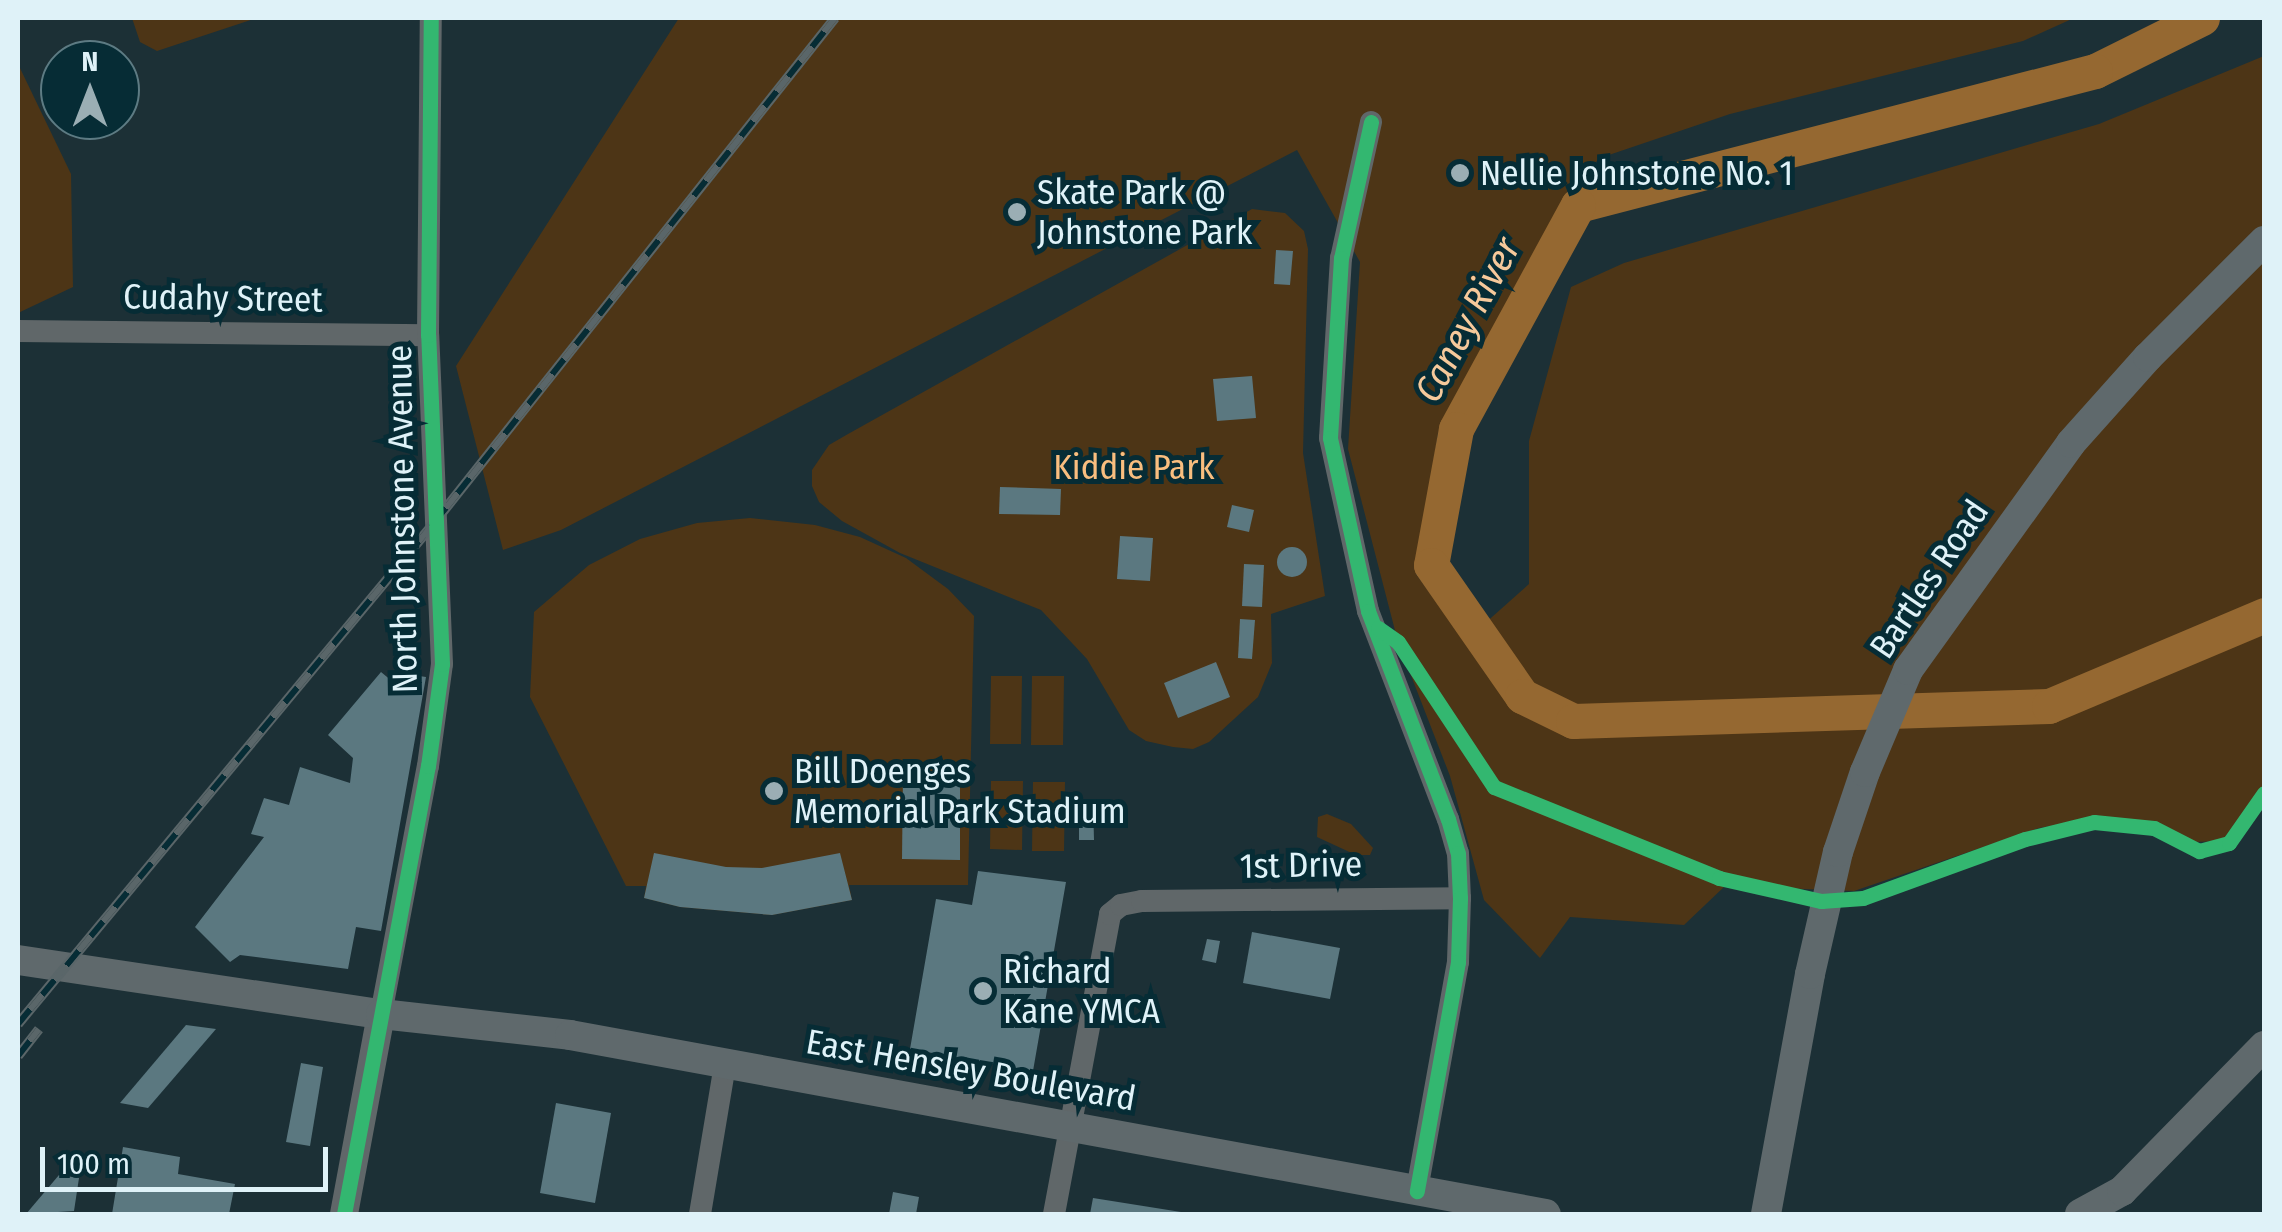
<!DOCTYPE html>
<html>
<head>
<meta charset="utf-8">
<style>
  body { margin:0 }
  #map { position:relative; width:2282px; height:1232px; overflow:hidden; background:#1c3036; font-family:"Fira Sans Condensed",sans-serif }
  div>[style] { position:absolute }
  .green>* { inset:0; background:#4d3516 }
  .river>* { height:35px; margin:-17.5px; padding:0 17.5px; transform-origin:17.5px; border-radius:17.5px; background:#956831 }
  .building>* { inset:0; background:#5b7880 }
  .round { border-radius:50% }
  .minor>* { height:22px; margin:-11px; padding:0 11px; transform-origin:11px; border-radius:11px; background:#606769 }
  .tertiary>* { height:28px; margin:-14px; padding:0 14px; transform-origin:14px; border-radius:14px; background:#606769 }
  .secondary>* { height:30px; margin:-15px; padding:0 15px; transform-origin:15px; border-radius:15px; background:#5f696c }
  .rail>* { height:10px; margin-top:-5px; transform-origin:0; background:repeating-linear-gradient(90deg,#062c35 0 19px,#5a6669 0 38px); box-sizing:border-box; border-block:2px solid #5a6669 }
  .cycleway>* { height:15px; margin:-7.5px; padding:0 7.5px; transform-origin:7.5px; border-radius:7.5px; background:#33b770 }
  .dots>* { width:28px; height:28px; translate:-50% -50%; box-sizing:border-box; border:5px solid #062c35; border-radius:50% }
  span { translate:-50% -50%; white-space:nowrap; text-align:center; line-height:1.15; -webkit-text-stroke:10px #062c35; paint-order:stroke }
  .poi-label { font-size:35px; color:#dff2f8 }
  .left { translate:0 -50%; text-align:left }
  .street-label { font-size:35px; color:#dff2f8 }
  .park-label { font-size:35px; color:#f9be7f }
  .water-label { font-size:38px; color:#f6c99b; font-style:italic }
  .frame { position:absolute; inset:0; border:20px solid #dff2f8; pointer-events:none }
  .north { position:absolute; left:40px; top:40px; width:100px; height:100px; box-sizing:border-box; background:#062c35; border:2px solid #5d7b83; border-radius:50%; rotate:0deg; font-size:28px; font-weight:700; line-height:40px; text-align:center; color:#dff2f8 }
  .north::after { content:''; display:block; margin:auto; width:35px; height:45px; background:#9baeb4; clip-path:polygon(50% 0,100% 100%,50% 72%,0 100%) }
  .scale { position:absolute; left:40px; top:1147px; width:288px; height:45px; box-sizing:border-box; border:5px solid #dff2f8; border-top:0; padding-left:12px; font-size:30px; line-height:35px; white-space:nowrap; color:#dff2f8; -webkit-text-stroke:8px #062c35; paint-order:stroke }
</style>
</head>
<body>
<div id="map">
  <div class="green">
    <i style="clip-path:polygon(132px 18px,257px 18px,157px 51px,140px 42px)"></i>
    <i style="clip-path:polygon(679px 18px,2074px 18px,2023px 41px,1730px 114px,1600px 158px,1569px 188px,1438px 433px,1416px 574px,1465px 641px,1529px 584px,1529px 441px,1571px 287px,1624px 263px,2099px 124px,2264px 56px,2264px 785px,2225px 841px,2191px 842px,2141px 821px,2104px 817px,2039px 828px,1854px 891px,1725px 886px,1684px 925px,1570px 917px,1540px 958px,1484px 900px,1450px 776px,1398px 642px,1348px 449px,1360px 262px,1297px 150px,561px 530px,503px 550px,456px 366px)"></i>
    <i style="clip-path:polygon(18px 64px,71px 174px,73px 287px,18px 313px)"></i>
    <i style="clip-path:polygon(1252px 209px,1285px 213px,1304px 231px,1308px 249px,1303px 453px,1325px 596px,1271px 614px,1272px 663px,1258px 697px,1209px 742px,1193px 749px,1173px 747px,1146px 741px,1129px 730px,1087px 659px,1041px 610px,900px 553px,842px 521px,819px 502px,812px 486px,812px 470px,829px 445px,848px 434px)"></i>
    <i style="clip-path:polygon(750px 518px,815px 525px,860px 537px,906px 558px,948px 589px,974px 616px,968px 885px,849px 885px,852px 900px,772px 915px,680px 907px,644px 898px,646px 886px,626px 886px,530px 697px,534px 612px,589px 565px,640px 539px,697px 523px)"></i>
    <i style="clip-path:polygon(991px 676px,1022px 676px,1021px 744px,990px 744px)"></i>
    <i style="clip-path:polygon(1032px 676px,1064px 676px,1063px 745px,1031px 745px)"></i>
    <i style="clip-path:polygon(991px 781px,1023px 781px,1022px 850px,990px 849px)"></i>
    <i style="clip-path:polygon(1033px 782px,1065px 782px,1064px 851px,1032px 851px)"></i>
    <i style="clip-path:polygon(1327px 814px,1351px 824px,1373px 848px,1370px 855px,1356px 855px,1317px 837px,1318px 817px)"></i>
  </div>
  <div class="river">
    <i style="left:2202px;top:18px;width:119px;rotate:153.6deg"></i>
    <i style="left:2095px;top:71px;width:534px;rotate:165.47deg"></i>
    <i style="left:1578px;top:205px;width:255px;rotate:118.6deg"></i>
    <i style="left:1456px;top:429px;width:138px;rotate:100.4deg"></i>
    <i style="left:1431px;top:565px;width:160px;rotate:55.2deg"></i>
    <i style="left:1522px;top:696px;width:57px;rotate:26.1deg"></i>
    <i style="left:1573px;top:721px;width:476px;rotate:-1.8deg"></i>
    <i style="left:2049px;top:706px;width:233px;rotate:-22.9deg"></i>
  </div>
  <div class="building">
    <i style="clip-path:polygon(1276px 250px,1293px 251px,1290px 285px,1274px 284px)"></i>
    <i style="clip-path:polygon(1252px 376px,1256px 418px,1217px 421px,1213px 379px)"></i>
    <i style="clip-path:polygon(1000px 487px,1061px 489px,1060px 515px,999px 514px)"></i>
    <i style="clip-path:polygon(1232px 505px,1254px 510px,1249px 532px,1227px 527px)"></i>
    <i style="clip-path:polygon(1120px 536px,1153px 538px,1150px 581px,1117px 579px)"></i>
    <i class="round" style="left:1277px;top:547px;width:30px;height:30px"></i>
    <i style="clip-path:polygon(1244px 564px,1264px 565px,1262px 607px,1242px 606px)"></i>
    <i style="clip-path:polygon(1240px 619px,1255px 620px,1252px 659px,1238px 658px)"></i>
    <i style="clip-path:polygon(1216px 662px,1230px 697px,1178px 718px,1164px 683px)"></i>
    <i style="clip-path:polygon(381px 672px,404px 691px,406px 674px,426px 677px,381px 931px,356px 927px,348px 969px,240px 955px,230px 962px,195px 927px,264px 837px,251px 834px,264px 798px,289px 805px,300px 767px,350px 783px,353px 758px,328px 735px)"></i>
    <i style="clip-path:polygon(903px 772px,960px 773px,960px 860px,902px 859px)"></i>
    <i style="clip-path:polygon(1079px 802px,1093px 802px,1094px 840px,1079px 840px)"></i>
    <i style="clip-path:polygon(654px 853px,726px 867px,762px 868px,840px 853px,852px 900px,772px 915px,680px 907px,644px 898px)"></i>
    <i style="clip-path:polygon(978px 871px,1066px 882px,1033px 1071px,910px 1049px,936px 899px,972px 905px)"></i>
    <i style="clip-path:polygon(1252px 932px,1340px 948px,1330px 999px,1243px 983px)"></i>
    <i style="clip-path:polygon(1207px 939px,1220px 941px,1216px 963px,1202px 960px)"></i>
    <i style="clip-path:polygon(186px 1025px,216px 1029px,148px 1108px,120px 1103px)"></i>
    <i style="clip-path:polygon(301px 1063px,323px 1067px,310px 1146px,286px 1142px)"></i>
    <i style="clip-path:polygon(556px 1103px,611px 1113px,595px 1203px,540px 1193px)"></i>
    <i style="clip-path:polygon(123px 1147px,180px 1157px,178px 1174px,235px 1184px,229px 1214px,112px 1214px)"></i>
    <i style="clip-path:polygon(59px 1175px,79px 1178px,74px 1211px,26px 1214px)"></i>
    <i style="clip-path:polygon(893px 1192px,919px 1197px,916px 1214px,889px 1214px)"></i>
    <i style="clip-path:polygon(1093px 1198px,1181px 1212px,1181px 1214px,1090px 1214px)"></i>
  </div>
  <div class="minor">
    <i style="left:1371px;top:122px;width:139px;rotate:102.4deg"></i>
    <i style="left:1341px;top:258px;width:180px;rotate:93.5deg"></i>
    <i style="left:1330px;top:438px;width:177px;rotate:77.6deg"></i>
    <i style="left:1368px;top:611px;width:223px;rotate:69deg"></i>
    <i style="left:1448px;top:819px;width:35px;rotate:74deg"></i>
    <i style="left:1458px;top:853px;width:45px;rotate:87.5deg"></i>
    <i style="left:1460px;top:898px;width:64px;rotate:91.8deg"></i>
    <i style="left:1458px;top:962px;width:233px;rotate:100.2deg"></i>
    <i style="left:18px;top:331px;width:410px;rotate:0.6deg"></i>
    <i style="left:381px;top:1014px;width:252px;rotate:-79.3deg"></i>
    <i style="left:428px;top:766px;width:103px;rotate:-82.2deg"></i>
    <i style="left:442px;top:664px;width:329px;rotate:-92.4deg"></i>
    <i style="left:428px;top:335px;width:317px;rotate:-89.5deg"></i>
    <i style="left:700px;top:1214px;width:151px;rotate:-80.5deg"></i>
    <i style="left:1054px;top:1214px;width:305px;rotate:-79.4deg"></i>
    <i style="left:1110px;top:914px;width:14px;rotate:-39deg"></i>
    <i style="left:1121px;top:905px;width:21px;rotate:-11deg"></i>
    <i style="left:1142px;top:901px;width:318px;rotate:-0.5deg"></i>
  </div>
  <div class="tertiary">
    <i style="left:344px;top:1214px;width:203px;rotate:-79.5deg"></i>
  </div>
  <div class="secondary">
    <i style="left:18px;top:960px;width:367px;rotate:8.5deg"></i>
    <i style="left:381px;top:1014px;width:190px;rotate:6.3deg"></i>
    <i style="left:570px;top:1035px;width:992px;rotate:10.39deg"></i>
    <i style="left:1766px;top:1214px;width:244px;rotate:-79.6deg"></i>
    <i style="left:1810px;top:974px;width:125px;rotate:-77.1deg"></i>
    <i style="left:1838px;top:852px;width:84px;rotate:-71.4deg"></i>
    <i style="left:1865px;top:772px;width:111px;rotate:-67.1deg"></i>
    <i style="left:1908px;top:670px;width:279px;rotate:-54.3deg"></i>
    <i style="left:2071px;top:443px;width:115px;rotate:-48.2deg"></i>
    <i style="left:2148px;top:357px;width:164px;rotate:-45deg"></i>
    <i style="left:2080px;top:1214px;width:48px;rotate:-28.7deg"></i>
    <i style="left:2122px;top:1191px;width:203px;rotate:-45.6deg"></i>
  </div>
  <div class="rail">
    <i style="left:18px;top:1024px;width:651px;rotate:-50.3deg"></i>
    <i style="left:434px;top:523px;width:645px;rotate:-51.55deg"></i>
    <i style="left:18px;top:1056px;width:34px;rotate:-52deg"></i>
  </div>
  <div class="cycleway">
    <i style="left:1371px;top:122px;width:139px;rotate:102.4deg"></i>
    <i style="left:1341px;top:258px;width:180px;rotate:93.5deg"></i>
    <i style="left:1330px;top:438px;width:177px;rotate:77.6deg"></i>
    <i style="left:1368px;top:611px;width:223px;rotate:69deg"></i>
    <i style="left:1448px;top:819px;width:35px;rotate:74deg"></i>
    <i style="left:1458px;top:853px;width:45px;rotate:87.5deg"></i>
    <i style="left:1460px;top:898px;width:64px;rotate:91.8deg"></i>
    <i style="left:1458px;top:962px;width:233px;rotate:100.2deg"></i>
    <i style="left:1378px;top:628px;width:24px;rotate:35deg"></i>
    <i style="left:1398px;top:642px;width:174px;rotate:56.5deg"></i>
    <i style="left:1494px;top:787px;width:243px;rotate:22deg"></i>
    <i style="left:1719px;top:878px;width:105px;rotate:12.7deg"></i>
    <i style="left:1821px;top:901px;width:42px;rotate:-4.1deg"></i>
    <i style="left:1863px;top:898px;width:172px;rotate:-20deg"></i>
    <i style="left:2025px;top:839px;width:71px;rotate:-13.8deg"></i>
    <i style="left:2094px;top:822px;width:60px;rotate:5.7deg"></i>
    <i style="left:2154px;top:828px;width:51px;rotate:27.1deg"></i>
    <i style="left:2199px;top:851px;width:31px;rotate:-15deg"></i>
    <i style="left:2229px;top:843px;width:61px;rotate:-55deg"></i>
    <i style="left:344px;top:1214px;width:456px;rotate:-79.4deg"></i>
    <i style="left:428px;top:766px;width:103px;rotate:-82.2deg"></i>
    <i style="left:442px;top:664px;width:329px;rotate:-92.4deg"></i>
    <i style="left:428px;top:335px;width:317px;rotate:-89.5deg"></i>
  </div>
  <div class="dots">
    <i style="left:1460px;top:173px;background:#9baeb4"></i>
    <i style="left:1017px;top:212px;background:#9baeb4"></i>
    <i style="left:774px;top:791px;background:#9baeb4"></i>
    <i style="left:983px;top:991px;background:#9baeb4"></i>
  </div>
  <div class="poi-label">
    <span class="left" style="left:1480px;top:173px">Nellie Johnstone No. 1</span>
    <span class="left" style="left:1037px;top:212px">Skate Park @<br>Johnstone Park</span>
    <span class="left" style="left:794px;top:791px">Bill Doenges<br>Memorial Park Stadium</span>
    <span class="left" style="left:1003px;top:991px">Richard<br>Kane YMCA</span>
  </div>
  <div class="street-label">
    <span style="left:223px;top:298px;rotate:1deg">Cudahy Street</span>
    <span style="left:402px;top:519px;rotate:-91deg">North Johnstone Avenue</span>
    <span style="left:1929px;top:579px;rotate:-56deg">Bartles Road</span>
    <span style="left:1301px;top:865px;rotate:-1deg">1st Drive</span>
    <span style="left:971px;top:1070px;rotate:10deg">East Hensley Boulevard</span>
  </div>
  <div class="park-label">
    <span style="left:1134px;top:467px">Kiddie Park</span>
  </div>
  <div class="water-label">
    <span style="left:1468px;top:320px;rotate:-62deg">Caney River</span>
  </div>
  <div class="frame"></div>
  <div class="north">N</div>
  <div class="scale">100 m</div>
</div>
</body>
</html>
